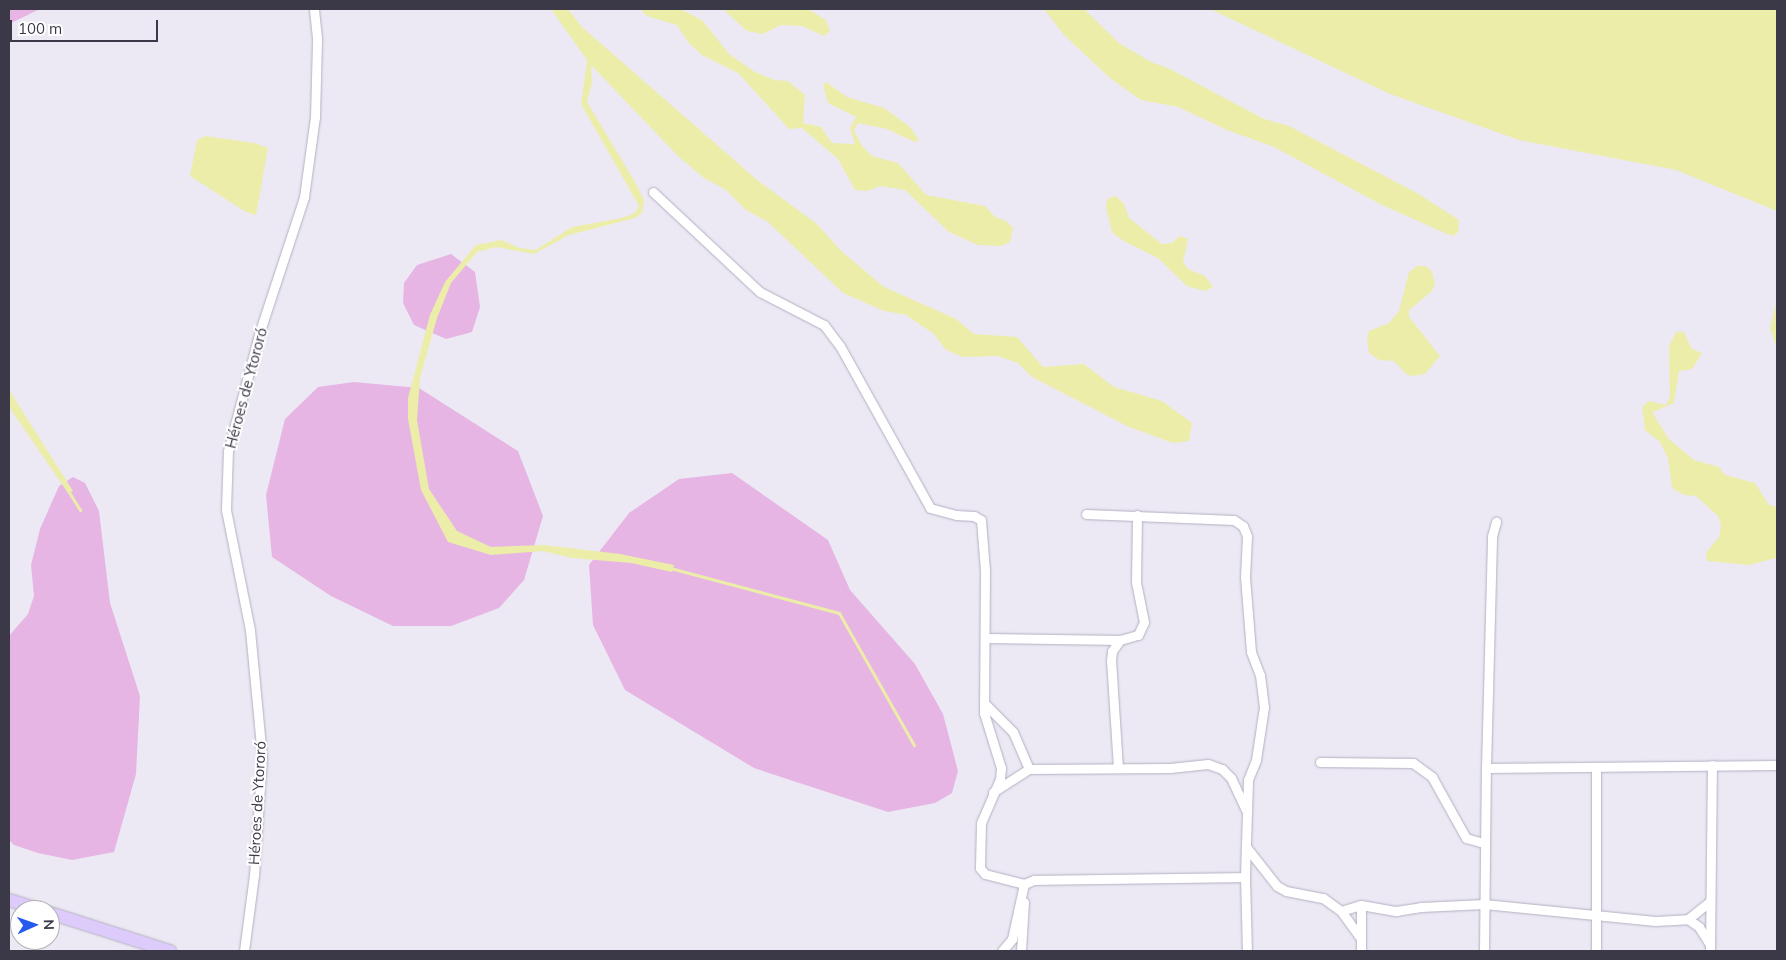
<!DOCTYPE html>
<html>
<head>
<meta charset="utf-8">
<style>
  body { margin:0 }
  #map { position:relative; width:1786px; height:960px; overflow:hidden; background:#ece9f4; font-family:Mulish,sans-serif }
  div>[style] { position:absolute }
  .green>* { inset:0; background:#e6b5e3 }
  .water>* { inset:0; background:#eceda9 }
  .stream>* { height:3px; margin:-1.5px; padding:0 1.5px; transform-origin:1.5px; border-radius:1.5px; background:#eceda9 }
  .roads { filter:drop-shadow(0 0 1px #b4afc2) drop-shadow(0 0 1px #b4afc2) }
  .street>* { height:9px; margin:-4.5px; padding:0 4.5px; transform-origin:4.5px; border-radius:4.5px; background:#fff }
  .secondary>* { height:12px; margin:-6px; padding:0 6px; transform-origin:6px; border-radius:6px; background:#ddcbfc }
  span { translate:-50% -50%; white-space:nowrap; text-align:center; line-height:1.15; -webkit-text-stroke:4px #fff; paint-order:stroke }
  .street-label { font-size:15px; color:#3b3847 }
  .frame { position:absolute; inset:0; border:10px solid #3b3847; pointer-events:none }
  .north { position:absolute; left:10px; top:900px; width:50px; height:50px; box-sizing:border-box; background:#fff; border:1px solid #b1afb5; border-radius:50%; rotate:88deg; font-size:14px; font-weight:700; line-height:20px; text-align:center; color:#3b3847 }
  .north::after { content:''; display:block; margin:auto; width:18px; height:22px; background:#2659ee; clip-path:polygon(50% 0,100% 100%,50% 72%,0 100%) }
  .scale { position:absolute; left:10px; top:20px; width:148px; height:22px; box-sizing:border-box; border:2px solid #3b3847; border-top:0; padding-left:6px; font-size:15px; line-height:18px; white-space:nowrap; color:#3b3847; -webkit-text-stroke:4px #fff; paint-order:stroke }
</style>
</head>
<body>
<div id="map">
  <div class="green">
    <i style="clip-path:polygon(9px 9px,40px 9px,9px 24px)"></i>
    <i style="clip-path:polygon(451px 254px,475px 272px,480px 307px,472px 332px,446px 339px,414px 325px,403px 303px,404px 283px,417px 265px)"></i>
    <i style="clip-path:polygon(354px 382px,419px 388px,518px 451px,543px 516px,524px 580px,499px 608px,451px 626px,393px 626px,331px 596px,272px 557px,266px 495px,285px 419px,318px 387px)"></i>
    <i style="clip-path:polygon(732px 473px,828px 540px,850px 590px,915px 664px,943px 714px,958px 771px,952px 793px,935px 803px,888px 812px,754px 768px,625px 690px,593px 625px,589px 565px,629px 513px,679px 479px)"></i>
    <i style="clip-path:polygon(73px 477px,85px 483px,99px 511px,110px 603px,140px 696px,136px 774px,114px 852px,72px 860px,38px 853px,14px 845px,9px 840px,9px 636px,28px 614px,34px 596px,31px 565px,40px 529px,59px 486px)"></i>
  </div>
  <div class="water">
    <i style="clip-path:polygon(551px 9px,568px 9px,582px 27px,756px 179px,817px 224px,841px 251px,884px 287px,956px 319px,974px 334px,1017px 337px,1043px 367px,1084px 364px,1114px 387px,1162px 401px,1192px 423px,1189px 441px,1173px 443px,1129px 427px,1032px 377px,1018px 363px,998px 356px,963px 357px,946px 350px,934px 334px,906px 315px,884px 311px,843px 293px,768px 222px,746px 210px,726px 190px,704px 178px,678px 156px,591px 65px,592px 82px,587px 102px,635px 182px,644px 200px,642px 213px,635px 218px,569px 235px,534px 254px,496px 247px,477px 252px,451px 283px,437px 318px,420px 378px,417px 420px,429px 489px,457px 531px,491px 547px,544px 545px,620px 554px,674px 565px,672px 572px,631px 563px,572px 558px,543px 551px,491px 555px,448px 542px,421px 490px,408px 419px,408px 398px,430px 315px,445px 282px,476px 245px,501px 240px,519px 248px,536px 250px,572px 227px,622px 218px,635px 213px,639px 206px,581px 104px,587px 60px)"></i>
    <i style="clip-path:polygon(640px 9px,681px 9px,703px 21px,729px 54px,755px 72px,774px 80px,788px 81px,805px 95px,803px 123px,821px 127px,832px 143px,855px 144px,850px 128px,856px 117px,828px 103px,823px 85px,826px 82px,847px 97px,884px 108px,910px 127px,919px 140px,915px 142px,887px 129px,858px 123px,854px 131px,863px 147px,872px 156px,898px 163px,926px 195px,985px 206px,995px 217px,1006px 221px,1013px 228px,1010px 242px,1001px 246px,978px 245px,949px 232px,905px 190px,880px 186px,867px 191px,855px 190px,838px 159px,802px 128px,789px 129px,738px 73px,702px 55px,688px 42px,677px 25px,647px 16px)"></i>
    <i style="clip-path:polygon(723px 9px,808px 9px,826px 20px,830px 31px,824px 36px,802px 26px,781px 25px,763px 34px,747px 31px)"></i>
    <i style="clip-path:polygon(1044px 9px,1084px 9px,1119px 43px,1151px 62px,1170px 69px,1264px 119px,1289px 126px,1417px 193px,1459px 220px,1458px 232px,1453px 236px,1445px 233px,1382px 205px,1274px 147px,1227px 130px,1178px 107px,1141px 100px,1111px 79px,1064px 35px)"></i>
    <i style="clip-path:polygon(1210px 9px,1777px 9px,1777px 211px,1676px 170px,1519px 140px,1390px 94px)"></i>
    <i style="clip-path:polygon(205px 136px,254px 143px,268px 148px,256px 215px,246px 212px,190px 176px,197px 140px)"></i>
    <i style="clip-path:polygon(1116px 196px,1124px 204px,1129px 218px,1162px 244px,1172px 243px,1180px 236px,1188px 239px,1183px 262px,1188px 269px,1205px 276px,1213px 287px,1205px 291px,1187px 286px,1158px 258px,1122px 240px,1112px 232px,1106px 208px,1107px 199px)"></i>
    <i style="clip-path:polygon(1417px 266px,1426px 266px,1432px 272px,1435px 283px,1432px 291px,1409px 310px,1409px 317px,1440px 356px,1425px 374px,1412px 376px,1406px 374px,1394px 361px,1379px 360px,1369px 353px,1367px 339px,1369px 331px,1389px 323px,1399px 311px,1409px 272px)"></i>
    <i style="clip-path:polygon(1777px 300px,1777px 349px,1770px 328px)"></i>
    <i style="clip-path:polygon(1676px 332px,1684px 332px,1692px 349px,1702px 353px,1692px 369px,1679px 371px,1674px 403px,1653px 412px,1656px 419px,1669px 439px,1694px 460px,1719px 467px,1725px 475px,1755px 483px,1769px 505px,1777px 507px,1776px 558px,1749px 565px,1707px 561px,1706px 553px,1719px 537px,1721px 526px,1718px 516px,1696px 496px,1684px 495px,1672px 488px,1668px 458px,1660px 442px,1645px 430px,1642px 407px,1649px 401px,1666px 405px,1670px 397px,1669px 346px)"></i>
    <i style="clip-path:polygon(9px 391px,11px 393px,73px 491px,68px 493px,9px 407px)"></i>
  </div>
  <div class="stream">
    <i style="left:67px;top:489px;width:25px;rotate:58deg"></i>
    <i style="left:670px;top:568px;width:175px;rotate:14.9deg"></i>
    <i style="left:839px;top:613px;width:152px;rotate:60.4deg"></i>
  </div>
  <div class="roads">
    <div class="street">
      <i style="left:653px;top:192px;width:146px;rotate:43.1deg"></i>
      <i style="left:760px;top:292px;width:72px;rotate:27.3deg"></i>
      <i style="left:824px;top:325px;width:26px;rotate:53deg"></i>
      <i style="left:840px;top:346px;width:185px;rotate:60.9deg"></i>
      <i style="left:930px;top:508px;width:27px;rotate:15deg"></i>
      <i style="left:956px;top:515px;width:18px;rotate:3deg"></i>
      <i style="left:974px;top:516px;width:8px;rotate:30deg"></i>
      <i style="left:981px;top:520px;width:51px;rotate:85.5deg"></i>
      <i style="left:985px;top:571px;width:142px;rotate:90.4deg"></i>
      <i style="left:984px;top:713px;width:58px;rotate:72.8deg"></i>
      <i style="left:1001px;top:768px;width:11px;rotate:95deg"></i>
      <i style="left:1000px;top:779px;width:48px;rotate:113.4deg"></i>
      <i style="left:981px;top:823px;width:45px;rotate:91.3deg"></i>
      <i style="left:980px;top:868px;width:8px;rotate:50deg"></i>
      <i style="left:985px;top:874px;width:40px;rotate:14.4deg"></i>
      <i style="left:1024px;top:884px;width:11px;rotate:-22deg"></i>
      <i style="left:1034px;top:880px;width:211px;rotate:-0.8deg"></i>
      <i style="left:1086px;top:514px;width:148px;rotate:2.3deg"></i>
      <i style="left:1234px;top:520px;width:11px;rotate:34deg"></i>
      <i style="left:1243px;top:526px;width:11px;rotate:68deg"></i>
      <i style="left:1247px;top:536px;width:41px;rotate:92.8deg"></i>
      <i style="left:1245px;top:577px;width:75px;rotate:85.4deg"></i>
      <i style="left:1251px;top:652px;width:25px;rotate:69deg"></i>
      <i style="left:1260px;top:675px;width:32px;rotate:83deg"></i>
      <i style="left:1264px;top:707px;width:54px;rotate:98.6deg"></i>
      <i style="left:1256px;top:760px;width:22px;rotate:112deg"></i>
      <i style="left:1248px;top:780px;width:97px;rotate:91.8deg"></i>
      <i style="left:1245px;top:877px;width:74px;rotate:88.5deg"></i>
      <i style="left:986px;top:638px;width:134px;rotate:0.9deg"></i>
      <i style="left:1120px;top:640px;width:19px;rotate:-16deg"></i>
      <i style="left:1138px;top:635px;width:14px;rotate:-65deg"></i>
      <i style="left:1144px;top:622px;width:41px;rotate:-101.3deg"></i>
      <i style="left:1136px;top:582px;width:67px;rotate:-89.1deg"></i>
      <i style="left:984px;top:703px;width:41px;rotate:45deg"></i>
      <i style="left:1013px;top:732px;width:40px;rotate:66.6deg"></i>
      <i style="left:1320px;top:762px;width:93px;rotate:0.6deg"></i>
      <i style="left:1413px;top:763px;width:24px;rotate:36deg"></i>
      <i style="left:1432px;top:777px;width:70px;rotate:60.9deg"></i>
      <i style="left:1466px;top:838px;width:19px;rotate:16deg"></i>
      <i style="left:1118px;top:768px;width:107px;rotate:-93.7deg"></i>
      <i style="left:1111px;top:661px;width:10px;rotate:-84deg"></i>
      <i style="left:1112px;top:651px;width:14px;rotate:-54deg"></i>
      <i style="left:1486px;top:768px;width:291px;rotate:-0.6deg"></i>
      <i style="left:1596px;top:769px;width:182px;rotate:90deg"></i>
      <i style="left:993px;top:792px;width:43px;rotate:-32.6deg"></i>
      <i style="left:1029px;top:769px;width:141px;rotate:-0.4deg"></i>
      <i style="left:1170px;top:768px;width:38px;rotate:-6deg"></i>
      <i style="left:1208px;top:764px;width:15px;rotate:20deg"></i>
      <i style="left:1222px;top:769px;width:13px;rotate:45deg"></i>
      <i style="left:1231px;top:778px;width:35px;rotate:65deg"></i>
      <i style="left:1247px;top:848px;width:48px;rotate:51.7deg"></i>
      <i style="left:1277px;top:886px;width:10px;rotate:29deg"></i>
      <i style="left:1286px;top:891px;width:38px;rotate:11deg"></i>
      <i style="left:1323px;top:898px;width:22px;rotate:36deg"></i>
      <i style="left:1341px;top:911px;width:21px;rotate:-17deg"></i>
      <i style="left:1361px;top:905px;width:36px;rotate:10deg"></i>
      <i style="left:1396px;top:911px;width:25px;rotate:-9deg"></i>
      <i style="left:1421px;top:907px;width:63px;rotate:-2.7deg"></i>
      <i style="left:1484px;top:904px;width:172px;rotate:5.7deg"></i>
      <i style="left:1655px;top:921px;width:33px;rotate:-3deg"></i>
      <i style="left:1688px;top:919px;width:28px;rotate:-39deg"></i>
      <i style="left:1361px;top:905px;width:46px;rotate:90deg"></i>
      <i style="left:1341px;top:911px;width:34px;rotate:54deg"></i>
      <i style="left:1688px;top:919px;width:14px;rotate:36deg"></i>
      <i style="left:1699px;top:927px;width:19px;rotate:58deg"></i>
      <i style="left:244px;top:951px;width:77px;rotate:-82.5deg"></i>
      <i style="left:254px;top:875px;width:118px;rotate:-86.1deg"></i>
      <i style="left:262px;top:757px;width:128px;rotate:-95.4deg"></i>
      <i style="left:250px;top:630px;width:122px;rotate:-101.3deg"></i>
      <i style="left:226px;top:510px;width:59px;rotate:-88.1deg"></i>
      <i style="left:228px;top:451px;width:124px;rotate:-75.1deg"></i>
      <i style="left:260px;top:331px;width:141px;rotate:-71.8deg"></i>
      <i style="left:304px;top:197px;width:81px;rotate:-82.2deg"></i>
      <i style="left:315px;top:117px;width:79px;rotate:-88.5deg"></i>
      <i style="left:317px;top:38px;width:29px;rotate:-96deg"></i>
      <i style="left:1002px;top:951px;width:16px;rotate:-50deg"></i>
      <i style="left:1012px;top:939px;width:56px;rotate:-77.7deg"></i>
      <i style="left:1021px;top:951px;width:49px;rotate:-86.5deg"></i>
      <i style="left:1484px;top:951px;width:183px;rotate:-89.4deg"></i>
      <i style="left:1486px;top:768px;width:232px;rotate:-88.5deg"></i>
      <i style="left:1492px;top:536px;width:15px;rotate:-74deg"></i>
      <i style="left:1710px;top:951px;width:186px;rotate:-89.4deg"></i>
    </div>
    <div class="secondary">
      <i style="left:9px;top:900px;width:34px;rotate:17deg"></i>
      <i style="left:50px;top:913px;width:126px;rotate:17.6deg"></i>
    </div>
  </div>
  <div class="street-label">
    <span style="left:246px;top:388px;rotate:-75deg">Héroes de Ytororó</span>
    <span style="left:257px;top:803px;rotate:-87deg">Héroes de Ytororó</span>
  </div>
  <div class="frame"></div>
  <div class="north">N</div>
  <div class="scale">100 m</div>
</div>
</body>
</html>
